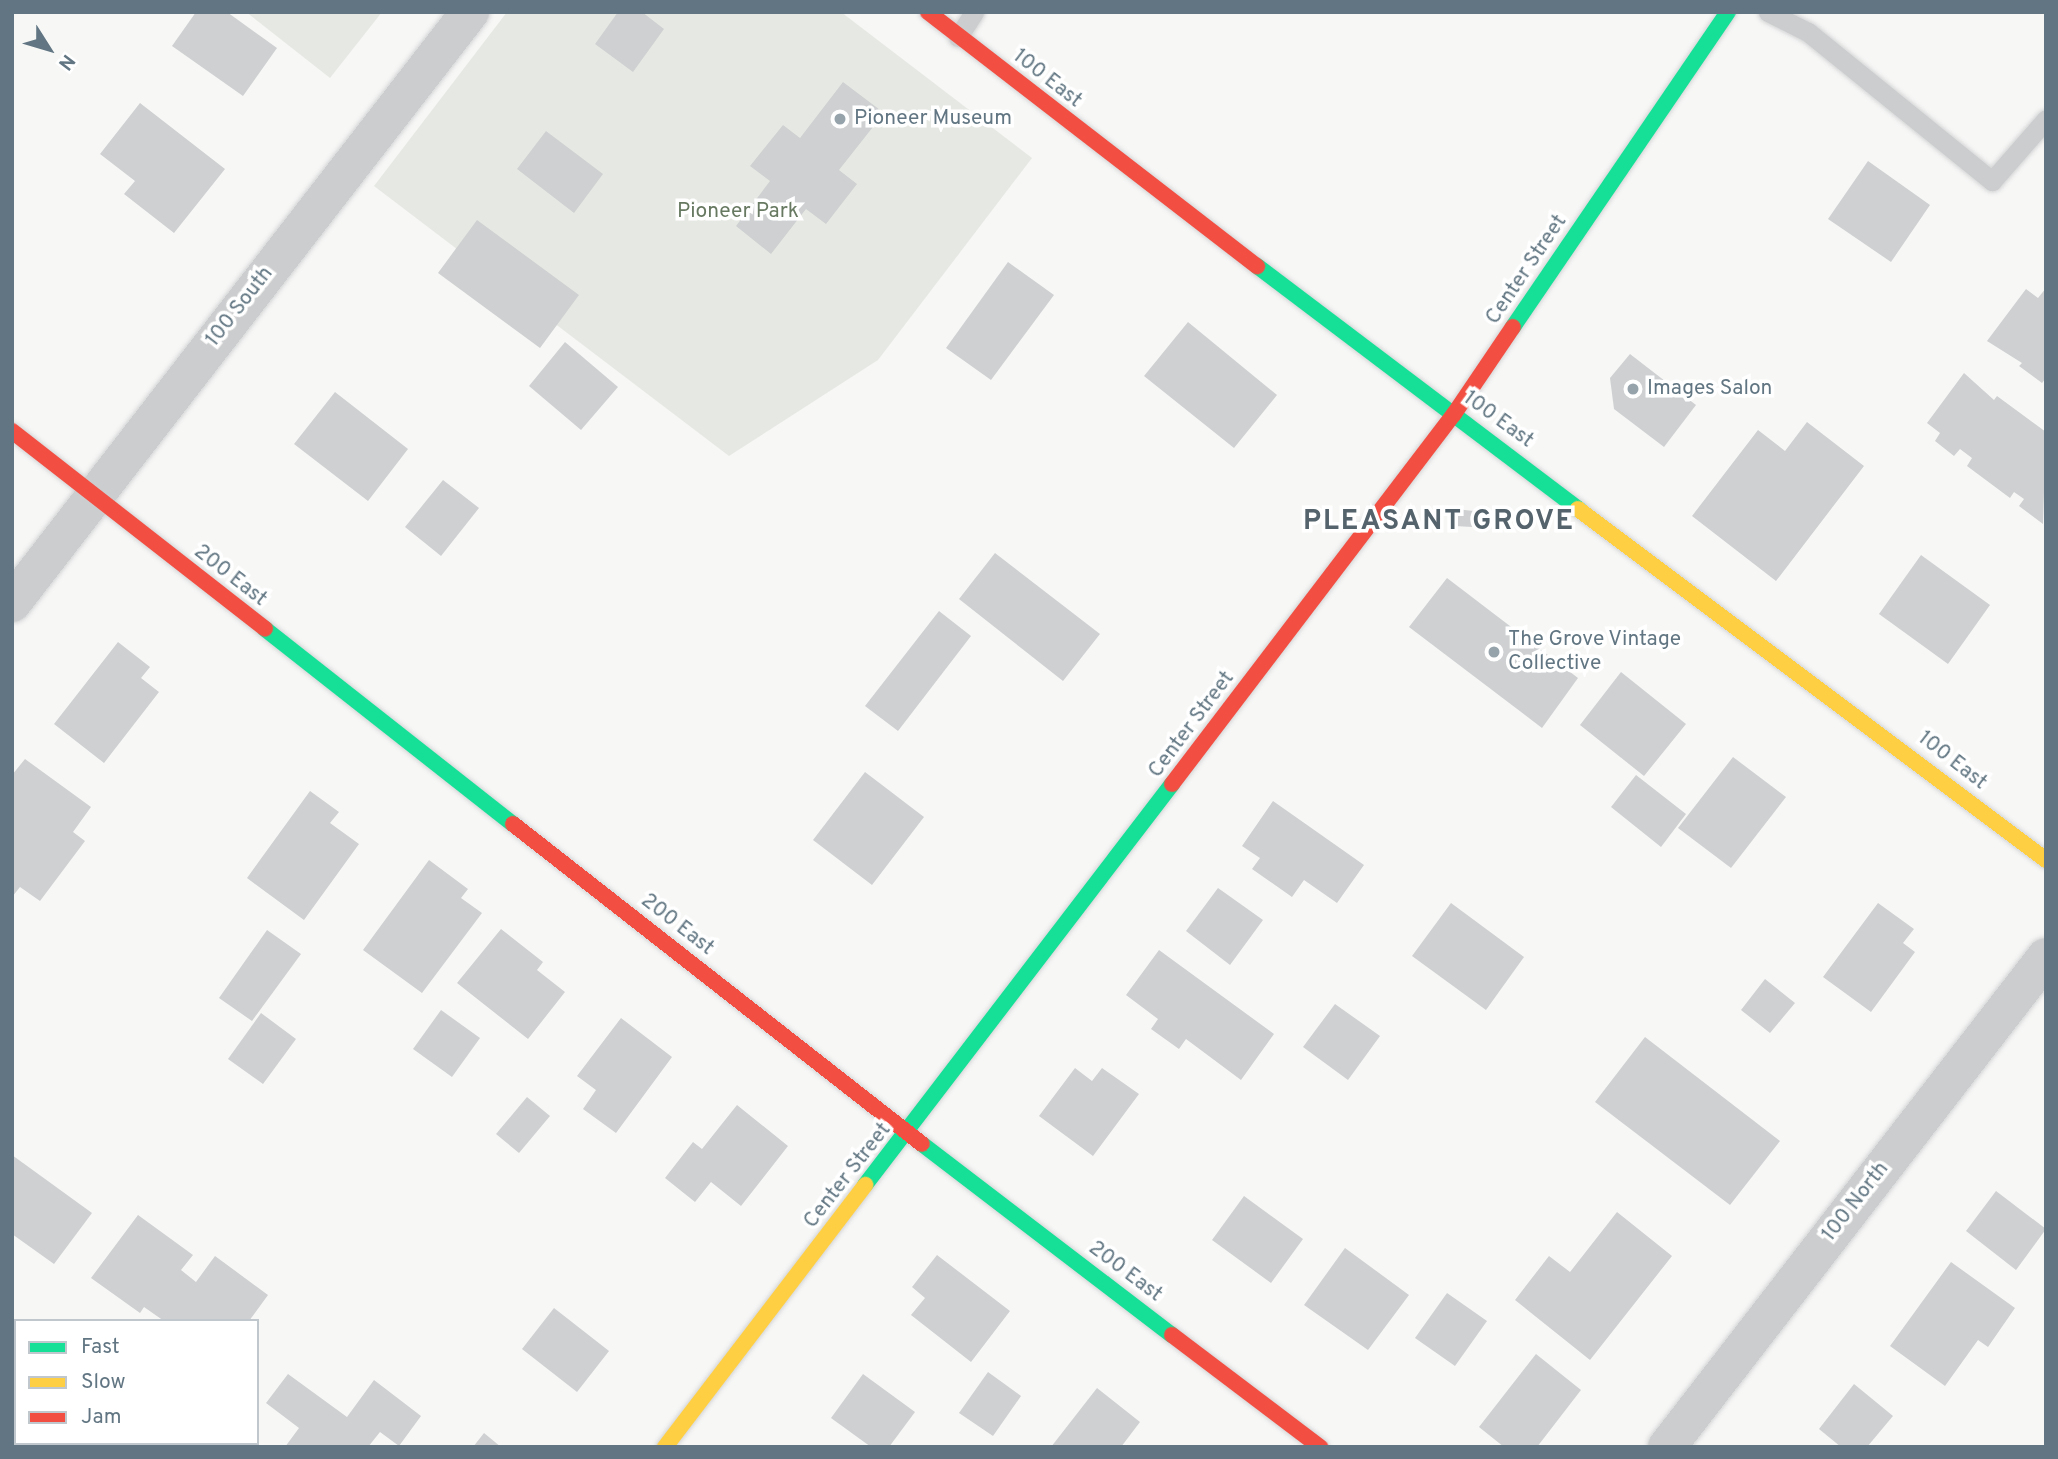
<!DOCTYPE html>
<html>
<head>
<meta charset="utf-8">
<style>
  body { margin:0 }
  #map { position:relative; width:2058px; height:1459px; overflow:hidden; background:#f7f7f6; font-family:Overpass,sans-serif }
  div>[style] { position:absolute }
  .green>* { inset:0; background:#e6e9e3 }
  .building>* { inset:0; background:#ced0d1 }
  .roads { filter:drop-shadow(0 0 2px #d4d5d6) drop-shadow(0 0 2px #d4d5d6) }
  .lane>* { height:19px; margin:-9.5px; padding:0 9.5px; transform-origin:9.5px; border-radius:9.5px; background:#cccdce }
  .street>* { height:38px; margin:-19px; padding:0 19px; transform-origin:19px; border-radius:19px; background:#cccdce }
  .fast>* { height:16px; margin:-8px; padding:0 8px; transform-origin:8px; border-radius:8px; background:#16e098 }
  .slow>* { height:16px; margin:-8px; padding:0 8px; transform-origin:8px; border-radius:8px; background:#ffcf43 }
  .jam>* { height:16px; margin:-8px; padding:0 8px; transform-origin:8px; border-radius:8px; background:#f24e42 }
  .dots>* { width:19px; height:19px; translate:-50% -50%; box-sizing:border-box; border:4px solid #fff; border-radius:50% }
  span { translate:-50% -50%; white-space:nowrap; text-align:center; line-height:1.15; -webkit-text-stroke:7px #fff; paint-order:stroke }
  .street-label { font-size:21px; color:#617682 }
  .poi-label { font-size:21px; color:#617682 }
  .left { translate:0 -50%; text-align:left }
  .park-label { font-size:21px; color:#677961 }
  .district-label { font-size:28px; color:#54636c; font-weight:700; letter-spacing:2px }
  .frame { position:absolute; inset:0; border:14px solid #617682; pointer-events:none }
  .legend { position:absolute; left:14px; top:1319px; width:245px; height:126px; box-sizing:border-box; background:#fff; border:2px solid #c0c8cd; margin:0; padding:9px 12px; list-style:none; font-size:21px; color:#617682 }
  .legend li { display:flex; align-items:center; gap:14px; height:35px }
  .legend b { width:35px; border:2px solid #c0c8cd }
  .north { position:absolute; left:14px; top:14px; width:70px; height:70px; -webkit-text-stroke:5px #fff; paint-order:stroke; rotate:127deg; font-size:19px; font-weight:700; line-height:28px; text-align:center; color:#617682 }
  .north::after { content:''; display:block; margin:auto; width:24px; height:32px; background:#617682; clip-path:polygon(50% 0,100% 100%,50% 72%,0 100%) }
</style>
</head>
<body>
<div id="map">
  <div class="green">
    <i style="clip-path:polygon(246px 12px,382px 12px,330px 78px)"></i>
    <i style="clip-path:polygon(507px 12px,841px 12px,1032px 158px,878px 360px,729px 456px,374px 186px)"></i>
  </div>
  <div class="building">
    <i style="clip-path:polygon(196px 12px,227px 12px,277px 48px,243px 96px,172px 46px)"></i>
    <i style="clip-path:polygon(618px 12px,642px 12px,664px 29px,633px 72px,595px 44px)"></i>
    <i style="clip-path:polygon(843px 82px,884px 113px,839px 170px,857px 184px,826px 224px,806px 209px,771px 254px,736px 226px,770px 181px,750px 166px,783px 125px,800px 138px)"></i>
    <i style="clip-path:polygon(140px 103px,225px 169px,174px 233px,124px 194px,135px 181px,100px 154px)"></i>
    <i style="clip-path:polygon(546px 131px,603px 174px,574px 213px,517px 169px)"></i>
    <i style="clip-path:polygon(1868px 161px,1930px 205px,1891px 262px,1828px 219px)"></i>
    <i style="clip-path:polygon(477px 220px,579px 295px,540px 348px,438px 273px)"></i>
    <i style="clip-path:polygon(1008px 262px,1054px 295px,991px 380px,946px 348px)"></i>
    <i style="clip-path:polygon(2046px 288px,2046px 378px,2042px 383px,2019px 366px,2022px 363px,1987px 341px,2026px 289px,2038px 298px)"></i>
    <i style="clip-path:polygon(1188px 322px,1277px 395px,1234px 448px,1144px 376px)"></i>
    <i style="clip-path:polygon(565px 342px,618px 387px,581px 430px,529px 386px)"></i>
    <i style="clip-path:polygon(1630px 354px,1696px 405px,1664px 447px,1614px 409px,1610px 378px)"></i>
    <i style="clip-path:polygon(1964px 373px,1994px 400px,1997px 396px,2046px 432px,2043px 524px,2019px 506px,2024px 499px,2014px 492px,2010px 498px,1967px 466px,1972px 458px,1960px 449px,1954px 456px,1935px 441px,1940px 433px,1927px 423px)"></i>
    <i style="clip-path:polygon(335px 392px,408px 449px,368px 501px,294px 444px)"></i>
    <i style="clip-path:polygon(1807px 422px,1864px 466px,1776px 581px,1692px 516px,1758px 430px,1785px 451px)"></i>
    <i style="clip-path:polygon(443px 480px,479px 508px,441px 556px,405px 527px)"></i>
    <i style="clip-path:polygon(1455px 509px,1474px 511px,1473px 527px,1454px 526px)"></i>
    <i style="clip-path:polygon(995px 553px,1100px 634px,1063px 681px,959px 599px)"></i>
    <i style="clip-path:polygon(1921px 555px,1990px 605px,1948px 664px,1879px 614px)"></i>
    <i style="clip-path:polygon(1447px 578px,1578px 678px,1542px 728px,1409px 627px)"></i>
    <i style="clip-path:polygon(939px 611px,971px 636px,898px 731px,865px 706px)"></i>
    <i style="clip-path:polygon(118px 642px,150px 667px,141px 678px,159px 692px,104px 763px,54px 724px)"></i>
    <i style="clip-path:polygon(1621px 672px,1686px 724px,1644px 776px,1580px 725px)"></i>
    <i style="clip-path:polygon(1733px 757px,1786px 797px,1731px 868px,1678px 828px)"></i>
    <i style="clip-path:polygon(25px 759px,91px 807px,73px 832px,85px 841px,40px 901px,20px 887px,12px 897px,12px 775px)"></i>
    <i style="clip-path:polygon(865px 772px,924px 817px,872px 885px,813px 840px)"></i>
    <i style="clip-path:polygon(1636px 775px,1686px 814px,1661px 847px,1611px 807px)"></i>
    <i style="clip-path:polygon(310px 791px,339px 812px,330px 823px,359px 844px,304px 920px,247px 878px)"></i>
    <i style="clip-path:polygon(1273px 801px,1364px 865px,1337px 903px,1304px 880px,1292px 897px,1252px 869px,1260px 858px,1242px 846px)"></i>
    <i style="clip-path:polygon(429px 860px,468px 889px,461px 898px,482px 913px,422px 993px,363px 950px)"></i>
    <i style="clip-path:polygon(1218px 888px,1263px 920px,1230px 965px,1186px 931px)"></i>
    <i style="clip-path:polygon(1451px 903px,1524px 957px,1486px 1010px,1412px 956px)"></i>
    <i style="clip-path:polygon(1878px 903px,1914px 929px,1903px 943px,1915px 952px,1871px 1012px,1823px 977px)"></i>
    <i style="clip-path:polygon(501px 929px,543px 962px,537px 970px,565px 992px,528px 1039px,457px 983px)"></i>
    <i style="clip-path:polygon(267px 930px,301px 954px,252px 1021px,219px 998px)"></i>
    <i style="clip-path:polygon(1159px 950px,1274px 1034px,1241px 1080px,1186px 1039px,1179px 1049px,1151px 1029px,1158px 1019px,1126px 995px)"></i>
    <i style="clip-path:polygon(1765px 979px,1795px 1003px,1770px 1033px,1741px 1010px)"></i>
    <i style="clip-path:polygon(1335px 1004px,1380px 1036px,1348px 1080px,1303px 1047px)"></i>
    <i style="clip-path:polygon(441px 1010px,480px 1038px,452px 1077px,413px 1049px)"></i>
    <i style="clip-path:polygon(261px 1013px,296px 1039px,263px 1084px,228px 1059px)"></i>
    <i style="clip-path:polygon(621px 1018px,672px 1057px,616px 1133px,583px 1109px,596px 1090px,577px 1076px)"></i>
    <i style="clip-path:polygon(1645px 1037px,1780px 1141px,1730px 1205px,1595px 1102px)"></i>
    <i style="clip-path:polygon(1075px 1068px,1092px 1081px,1102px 1068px,1139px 1094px,1093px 1156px,1039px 1116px)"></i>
    <i style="clip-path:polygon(527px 1097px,550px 1116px,519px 1153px,496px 1134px)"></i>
    <i style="clip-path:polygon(737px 1105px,788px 1146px,741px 1206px,711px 1182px,695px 1202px,665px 1178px,693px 1142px,702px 1149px)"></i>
    <i style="clip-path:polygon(12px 1155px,92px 1213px,54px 1264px,12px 1234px)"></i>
    <i style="clip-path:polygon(1996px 1191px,2046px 1229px,2016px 1270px,1966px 1231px)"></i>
    <i style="clip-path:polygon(1244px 1196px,1303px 1239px,1271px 1283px,1212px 1240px)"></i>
    <i style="clip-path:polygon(1617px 1212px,1672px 1256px,1590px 1360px,1515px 1300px,1549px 1256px,1570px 1272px)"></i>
    <i style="clip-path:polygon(138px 1215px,193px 1255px,181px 1270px,196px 1282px,215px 1256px,268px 1295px,249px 1321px,164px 1321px,144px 1307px,140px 1313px,91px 1278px)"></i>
    <i style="clip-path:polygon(1345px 1248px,1409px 1295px,1368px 1350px,1304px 1305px)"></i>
    <i style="clip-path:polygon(937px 1255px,1010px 1311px,971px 1362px,911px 1315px,925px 1298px,912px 1287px)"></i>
    <i style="clip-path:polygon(1951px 1262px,2015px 1308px,1988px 1347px,1978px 1340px,1945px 1386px,1890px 1346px)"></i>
    <i style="clip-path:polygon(1447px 1293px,1487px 1321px,1455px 1366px,1415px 1338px)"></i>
    <i style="clip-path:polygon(554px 1308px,609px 1351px,577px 1392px,522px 1349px)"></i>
    <i style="clip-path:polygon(1536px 1354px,1581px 1390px,1537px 1447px,1504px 1447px,1479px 1427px)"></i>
    <i style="clip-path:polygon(988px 1372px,1021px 1396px,993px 1436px,959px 1413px)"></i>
    <i style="clip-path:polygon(288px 1374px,347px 1417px,374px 1380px,421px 1416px,399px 1446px,380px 1432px,368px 1447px,285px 1447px,299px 1428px,266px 1403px)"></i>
    <i style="clip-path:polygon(863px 1374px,915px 1412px,889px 1447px,871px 1447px,831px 1418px)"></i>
    <i style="clip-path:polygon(1854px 1384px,1893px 1416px,1867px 1447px,1841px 1447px,1819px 1429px)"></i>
    <i style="clip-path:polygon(1097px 1388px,1140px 1422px,1121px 1447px,1051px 1447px)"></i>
    <i style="clip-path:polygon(484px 1433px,501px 1447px,473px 1447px)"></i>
  </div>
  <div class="roads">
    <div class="lane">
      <i style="left:1768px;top:12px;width:45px;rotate:26.6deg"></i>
      <i style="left:1808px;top:32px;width:237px;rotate:39deg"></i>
      <i style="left:1992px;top:181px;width:82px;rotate:-48.9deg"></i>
      <i style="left:958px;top:37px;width:30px;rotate:-57deg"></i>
    </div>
    <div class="street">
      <i style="left:12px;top:603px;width:748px;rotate:-52.23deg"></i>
      <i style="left:1667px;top:1447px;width:619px;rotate:-52.28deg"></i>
    </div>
    <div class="fast">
      <i style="left:1257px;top:266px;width:403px;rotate:37.1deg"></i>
      <i style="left:1513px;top:327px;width:381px;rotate:-55.7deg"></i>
      <i style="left:265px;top:629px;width:315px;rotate:38.2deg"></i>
      <i style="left:922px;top:1144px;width:315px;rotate:37.4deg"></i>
      <i style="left:865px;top:1185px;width:505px;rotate:-52.56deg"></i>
      <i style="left:12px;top:1380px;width:5px;rotate:37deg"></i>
      <i style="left:96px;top:1443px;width:6px;rotate:45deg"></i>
    </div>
    <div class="slow">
      <i style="left:1578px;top:509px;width:585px;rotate:36.87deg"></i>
      <i style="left:665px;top:1447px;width:330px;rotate:-52.6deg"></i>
    </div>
    <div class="jam">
      <i style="left:928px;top:12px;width:416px;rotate:37.7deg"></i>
      <i style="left:12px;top:431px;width:321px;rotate:38deg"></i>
      <i style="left:1172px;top:784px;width:465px;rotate:-52.7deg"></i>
      <i style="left:1454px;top:414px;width:105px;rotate:-55.9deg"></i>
      <i style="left:513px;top:824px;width:519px;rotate:38.04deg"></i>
      <i style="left:1172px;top:1335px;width:186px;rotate:37.1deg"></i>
    </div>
  </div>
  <div class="dots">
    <i style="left:840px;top:119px;background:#96a3ab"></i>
    <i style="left:1633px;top:389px;background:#96a3ab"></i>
    <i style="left:1494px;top:652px;background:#96a3ab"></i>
  </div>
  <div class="street-label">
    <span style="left:1047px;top:79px;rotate:38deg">100 East</span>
    <span style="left:1527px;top:270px;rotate:-56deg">Center Street</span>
    <span style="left:240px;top:307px;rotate:-52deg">100 South</span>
    <span style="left:1498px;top:420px;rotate:36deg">100 East</span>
    <span style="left:230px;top:576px;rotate:38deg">200 East</span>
    <span style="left:1192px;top:725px;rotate:-53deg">Center Street</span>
    <span style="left:1952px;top:761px;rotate:38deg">100 East</span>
    <span style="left:677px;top:925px;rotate:38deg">200 East</span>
    <span style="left:848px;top:1176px;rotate:-52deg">Center Street</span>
    <span style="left:1856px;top:1202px;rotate:-52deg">100 North</span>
    <span style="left:1125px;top:1272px;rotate:37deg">200 East</span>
  </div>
  <div class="poi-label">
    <span class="left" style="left:854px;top:119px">Pioneer Museum</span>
    <span class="left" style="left:1647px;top:389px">Images Salon</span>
    <span class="left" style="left:1508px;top:652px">The Grove Vintage<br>Collective</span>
  </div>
  <div class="park-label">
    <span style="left:738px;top:212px">Pioneer Park</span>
  </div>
  <div class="district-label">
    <span style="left:1439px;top:522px">PLEASANT GROVE</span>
  </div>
  <div class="frame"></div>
  <ul class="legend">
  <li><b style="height:9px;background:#16e098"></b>Fast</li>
  <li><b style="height:9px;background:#ffcf43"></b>Slow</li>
  <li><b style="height:9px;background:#f24e42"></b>Jam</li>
  </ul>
  <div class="north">N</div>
</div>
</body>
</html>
